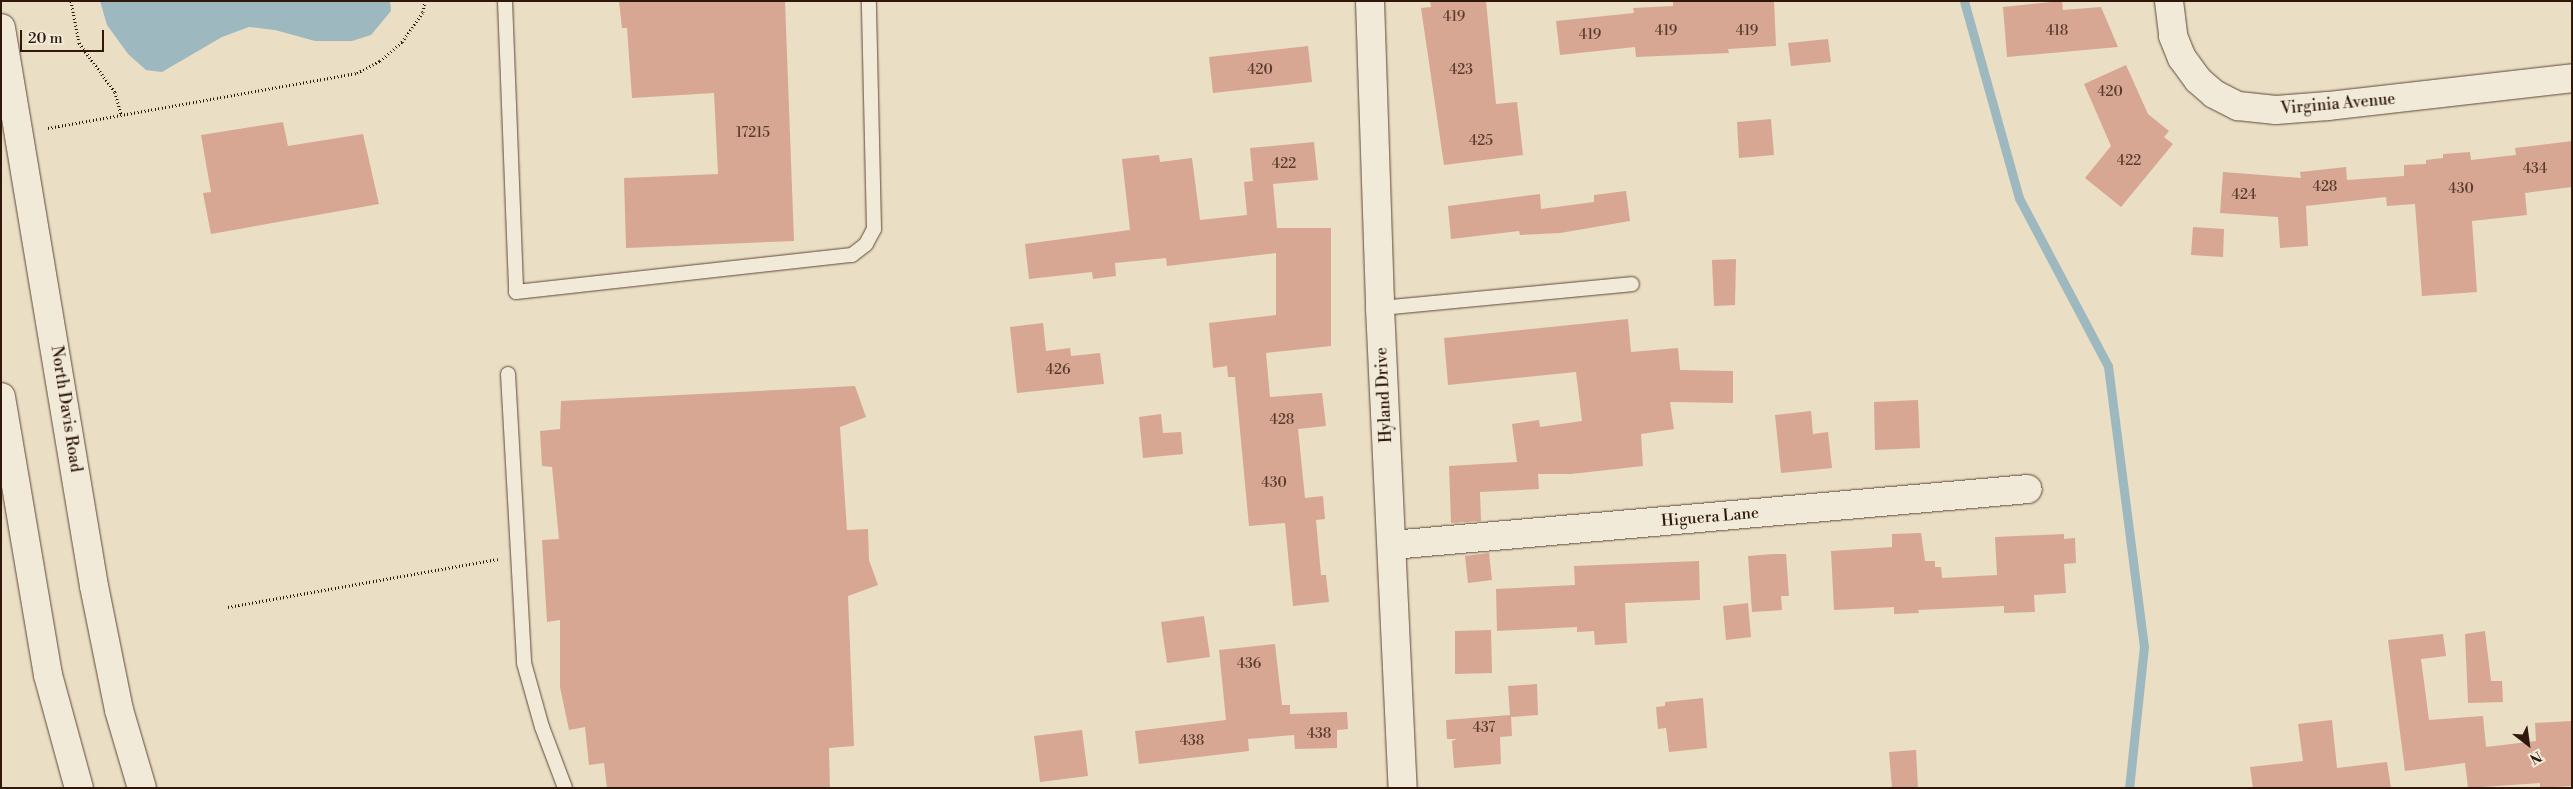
<!DOCTYPE html>
<html>
<head>
<meta charset="utf-8">
<style>
  body { margin:0 }
  #map { position:relative; width:2573px; height:789px; overflow:hidden; background:#eadec4; font-family:"Libre Bodoni",serif }
  div>[style] { position:absolute }
  .water>* { inset:0; background:#9db9bf }
  .stream>* { height:9px; margin:-4.5px; padding:0 4.5px; transform-origin:4.5px; border-radius:4.5px; background:#9db9bf }
  .building>* { inset:0; background:#d7a794 }
  .path>* { height:3px; margin-top:-1.5px; transform-origin:0; background:repeating-linear-gradient(90deg,#2f170a 0 1px,transparent 0 3.5px) }
  .roads { filter:drop-shadow(0 0 1px #5e4938) drop-shadow(0 0 1px #5e4938) }
  .lane>* { height:14px; margin:-7px; padding:0 7px; transform-origin:7px; border-radius:7px; background:#f1ead9 }
  .street>* { height:28px; margin:-14px; padding:0 14px; transform-origin:14px; border-radius:14px; background:#f1ead9 }
  .secondary>* { height:28px; margin:-14px; padding:0 14px; transform-origin:14px; border-radius:14px; background:#f1ead9 }
  span { translate:-50% -50%; white-space:nowrap; text-align:center; line-height:1.15; -webkit-text-stroke:4px #f1ead9; paint-order:stroke }
  .number-label { font-size:14px; color:#593b2c }
  .number-label span { -webkit-text-stroke-width:0 }
  .street-label { font-size:16px; color:#2f170a }
  .frame { position:absolute; inset:0; border:2px solid #2f170a; pointer-events:none }
  .north { position:absolute; left:2503px; top:719px; width:50px; height:50px; -webkit-text-stroke:4px #f1ead9; paint-order:stroke; rotate:150deg; font-size:14px; font-weight:700; line-height:20px; text-align:center; color:#2f170a }
  .north::after { content:''; display:block; margin:auto; width:18px; height:22px; background:#2f170a; clip-path:polygon(50% 0,100% 100%,50% 72%,0 100%) }
  .scale { position:absolute; left:20px; top:30px; width:84px; height:22px; box-sizing:border-box; border:2px solid #2f170a; border-top:0; padding-left:6px; font-size:15px; line-height:18px; white-space:nowrap; color:#2f170a; -webkit-text-stroke:4px #f1ead9; paint-order:stroke }
</style>
</head>
<body>
<div id="map">
  <div class="water">
    <i style="clip-path:polygon(100px 1px,390px 1px,391px 11px,371px 35px,352px 41px,315px 41px,275px 30px,249px 27px,222px 37px,162px 72px,146px 70px,128px 54px,107px 25px)"></i>
  </div>
  <div class="stream">
    <i style="left:1964px;top:1px;width:205px;rotate:74.4deg"></i>
    <i style="left:2019px;top:198px;width:190px;rotate:62.1deg"></i>
    <i style="left:2108px;top:366px;width:282px;rotate:82.7deg"></i>
    <i style="left:2144px;top:646px;width:143px;rotate:96deg"></i>
  </div>
  <div class="building">
    <i style="clip-path:polygon(619px 1px,785px 1px,794px 241px,626px 248px,624px 178px,718px 174px,714px 93px,632px 98px,627px 28px,622px 28px)"></i>
    <i style="clip-path:polygon(1430px 1px,1486px 1px,1496px 104px,1517px 102px,1523px 155px,1444px 165px,1421px 8px,1431px 7px)"></i>
    <i style="clip-path:polygon(1673px 1px,1774px 1px,1776px 46px,1728px 49px,1729px 53px,1636px 57px,1635px 47px,1560px 55px,1556px 21px,1634px 13px,1633px 8px,1673px 6px)"></i>
    <i style="clip-path:polygon(2062px 1px,2063px 10px,2101px 7px,2118px 47px,2007px 57px,2003px 7px)"></i>
    <i style="clip-path:polygon(1828px 39px,1831px 62px,1791px 66px,1788px 43px)"></i>
    <i style="clip-path:polygon(1308px 46px,1312px 82px,1213px 93px,1209px 57px)"></i>
    <i style="clip-path:polygon(2126px 65px,2148px 114px,2169px 131px,2164px 137px,2173px 144px,2121px 207px,2085px 178px,2111px 146px,2084px 84px)"></i>
    <i style="clip-path:polygon(1771px 119px,1774px 155px,1739px 158px,1737px 122px)"></i>
    <i style="clip-path:polygon(283px 122px,288px 146px,363px 134px,379px 204px,211px 234px,203px 193px,211px 192px,201px 135px)"></i>
    <i style="clip-path:polygon(2572px 141px,2572px 187px,2525px 193px,2527px 215px,2472px 221px,2477px 292px,2422px 296px,2415px 204px,2387px 206px,2386px 197px,2306px 206px,2308px 246px,2280px 248px,2278px 217px,2220px 213px,2223px 172px,2301px 178px,2300px 172px,2346px 167px,2347px 180px,2404px 176px,2404px 165px,2426px 164px,2426px 160px,2443px 158px,2443px 154px,2470px 152px,2471px 160px,2516px 155px,2515px 148px)"></i>
    <i style="clip-path:polygon(1314px 142px,1318px 180px,1273px 184px,1277px 228px,1331px 228px,1331px 346px,1266px 353px,1270px 397px,1322px 393px,1326px 426px,1298px 429px,1305px 498px,1323px 496px,1325px 519px,1316px 520px,1321px 575px,1326px 575px,1329px 602px,1293px 606px,1285px 523px,1249px 526px,1235px 377px,1228px 377px,1227px 366px,1213px 368px,1209px 323px,1276px 315px,1276px 253px,1167px 266px,1166px 258px,1115px 263px,1116px 276px,1093px 279px,1092px 272px,1029px 279px,1025px 244px,1130px 230px,1122px 159px,1159px 155px,1160px 162px,1192px 158px,1200px 220px,1247px 215px,1244px 182px,1253px 181px,1250px 148px)"></i>
    <i style="clip-path:polygon(1626px 191px,1630px 221px,1560px 233px,1520px 235px,1519px 231px,1451px 239px,1448px 206px,1540px 194px,1541px 209px,1594px 202px,1594px 195px)"></i>
    <i style="clip-path:polygon(2193px 227px,2224px 229px,2223px 257px,2191px 255px)"></i>
    <i style="clip-path:polygon(1736px 259px,1735px 305px,1714px 306px,1712px 260px)"></i>
    <i style="clip-path:polygon(1628px 319px,1631px 352px,1678px 348px,1680px 370px,1733px 371px,1733px 403px,1670px 402px,1674px 429px,1641px 434px,1643px 466px,1571px 474px,1538px 474px,1539px 489px,1480px 492px,1481px 521px,1451px 523px,1449px 466px,1517px 462px,1512px 424px,1539px 420px,1540px 427px,1582px 421px,1576px 372px,1448px 385px,1444px 338px)"></i>
    <i style="clip-path:polygon(1043px 323px,1046px 351px,1070px 348px,1071px 356px,1100px 353px,1104px 384px,1017px 393px,1010px 327px)"></i>
    <i style="clip-path:polygon(855px 386px,866px 417px,840px 427px,847px 530px,868px 529px,869px 560px,878px 585px,848px 596px,854px 746px,829px 748px,830px 788px,607px 788px,604px 763px,589px 765px,585px 727px,569px 730px,560px 687px,560px 620px,547px 622px,542px 540px,559px 539px,552px 467px,542px 466px,540px 431px,560px 429px,561px 401px)"></i>
    <i style="clip-path:polygon(1918px 400px,1920px 448px,1875px 450px,1874px 402px)"></i>
    <i style="clip-path:polygon(1811px 411px,1813px 434px,1828px 432px,1832px 468px,1781px 473px,1775px 415px)"></i>
    <i style="clip-path:polygon(1161px 414px,1163px 433px,1181px 432px,1183px 454px,1143px 458px,1139px 417px)"></i>
    <i style="clip-path:polygon(1921px 533px,1925px 561px,1935px 561px,1935px 567px,1941px 567px,1942px 578px,1997px 575px,1995px 537px,2064px 534px,2064px 539px,2075px 538px,2076px 563px,2064px 564px,2066px 593px,2034px 595px,2035px 612px,2004px 613px,2004px 606px,1918px 610px,1919px 613px,1894px 614px,1894px 607px,1834px 610px,1831px 551px,1892px 547px,1892px 534px)"></i>
    <i style="clip-path:polygon(1489px 553px,1492px 580px,1468px 583px,1465px 556px)"></i>
    <i style="clip-path:polygon(1773px 554px,1786px 554px,1789px 596px,1781px 596px,1782px 610px,1752px 612px,1748px 556px)"></i>
    <i style="clip-path:polygon(1699px 561px,1700px 600px,1625px 603px,1627px 643px,1595px 645px,1594px 631px,1577px 632px,1577px 627px,1497px 631px,1496px 589px,1575px 585px,1574px 566px)"></i>
    <i style="clip-path:polygon(1748px 603px,1751px 637px,1726px 640px,1723px 606px)"></i>
    <i style="clip-path:polygon(1204px 616px,1210px 657px,1167px 663px,1161px 622px)"></i>
    <i style="clip-path:polygon(1491px 630px,1492px 673px,1455px 674px,1455px 631px)"></i>
    <i style="clip-path:polygon(2485px 631px,2491px 681px,2502px 681px,2503px 702px,2468px 703px,2465px 634px)"></i>
    <i style="clip-path:polygon(2443px 634px,2446px 656px,2421px 659px,2429px 720px,2483px 716px,2486px 747px,2536px 741px,2535px 723px,2572px 721px,2572px 786px,2540px 788px,2540px 783px,2468px 788px,2465px 763px,2405px 771px,2388px 640px)"></i>
    <i style="clip-path:polygon(1275px 644px,1282px 705px,1290px 705px,1290px 714px,1347px 712px,1348px 729px,1337px 730px,1337px 748px,1295px 749px,1294px 735px,1248px 739px,1249px 751px,1139px 764px,1135px 731px,1226px 720px,1219px 650px)"></i>
    <i style="clip-path:polygon(1537px 684px,1538px 715px,1511px 717px,1512px 736px,1500px 737px,1501px 764px,1454px 768px,1452px 741px,1457px 739px,1447px 739px,1446px 720px,1510px 715px,1508px 686px)"></i>
    <i style="clip-path:polygon(1703px 698px,1707px 748px,1669px 752px,1666px 728px,1658px 729px,1656px 707px,1665px 706px,1665px 702px)"></i>
    <i style="clip-path:polygon(2332px 720px,2337px 768px,2387px 762px,2391px 788px,2253px 788px,2250px 767px,2303px 761px,2298px 724px)"></i>
    <i style="clip-path:polygon(1082px 730px,1088px 776px,1040px 782px,1034px 736px)"></i>
    <i style="clip-path:polygon(1916px 750px,1918px 788px,1892px 788px,1889px 752px)"></i>
  </div>
  <div class="path">
    <i style="left:71px;top:1px;width:43px;rotate:79.2deg"></i>
    <i style="left:79px;top:43px;width:61px;rotate:53.7deg"></i>
    <i style="left:115px;top:92px;width:24px;rotate:75deg"></i>
    <i style="left:48px;top:128px;width:314px;rotate:-10.1deg"></i>
    <i style="left:357px;top:73px;width:26px;rotate:-28deg"></i>
    <i style="left:380px;top:61px;width:29px;rotate:-41deg"></i>
    <i style="left:402px;top:42px;width:37px;rotate:-55deg"></i>
    <i style="left:423px;top:12px;width:11px;rotate:-80deg"></i>
    <i style="left:228px;top:607px;width:274px;rotate:-10.1deg"></i>
  </div>
  <div class="roads">
    <div class="lane">
      <i style="left:505px;top:1px;width:291px;rotate:87.8deg"></i>
      <i style="left:516px;top:292px;width:338px;rotate:-6.3deg"></i>
      <i style="left:852px;top:255px;width:18px;rotate:-38deg"></i>
      <i style="left:866px;top:244px;width:17px;rotate:-62deg"></i>
      <i style="left:874px;top:229px;width:228px;rotate:-91.3deg"></i>
      <i style="left:1380px;top:308px;width:253px;rotate:-5.4deg"></i>
      <i style="left:508px;top:374px;width:289px;rotate:86.8deg"></i>
      <i style="left:524px;top:663px;width:66px;rotate:74.3deg"></i>
      <i style="left:542px;top:727px;width:65px;rotate:69.3deg"></i>
    </div>
    <div class="street">
      <i style="left:1370px;top:1px;width:307px;rotate:88.1deg"></i>
      <i style="left:1380px;top:308px;width:481px;rotate:87.3deg"></i>
      <i style="left:2169px;top:1px;width:35px;rotate:83deg"></i>
      <i style="left:2173px;top:36px;width:24px;rotate:68deg"></i>
      <i style="left:2182px;top:58px;width:27px;rotate:54deg"></i>
      <i style="left:2198px;top:80px;width:21px;rotate:41deg"></i>
      <i style="left:2214px;top:94px;width:27px;rotate:27deg"></i>
      <i style="left:2238px;top:106px;width:38px;rotate:6deg"></i>
      <i style="left:2276px;top:110px;width:52px;rotate:-4.4deg"></i>
      <i style="left:2328px;top:106px;width:246px;rotate:-6.5deg"></i>
      <i style="left:1392px;top:545px;width:638px;rotate:-5.03deg"></i>
    </div>
    <div class="secondary">
      <i style="left:1px;top:28px;width:566px;rotate:80.54deg"></i>
      <i style="left:94px;top:586px;width:126px;rotate:78.6deg"></i>
      <i style="left:119px;top:710px;width:81px;rotate:73.6deg"></i>
      <i style="left:1px;top:397px;width:282px;rotate:80.4deg"></i>
      <i style="left:48px;top:675px;width:117px;rotate:74.7deg"></i>
    </div>
  </div>
  <div class="number-label">
    <span style="left:1454px;top:17px">419</span>
    <span style="left:1666px;top:31px">419</span>
    <span style="left:1747px;top:31px">419</span>
    <span style="left:2057px;top:31px">418</span>
    <span style="left:1590px;top:35px">419</span>
    <span style="left:1260px;top:70px">420</span>
    <span style="left:1461px;top:70px">423</span>
    <span style="left:2110px;top:92px">420</span>
    <span style="left:753px;top:133px">17215</span>
    <span style="left:1481px;top:141px">425</span>
    <span style="left:2129px;top:161px">422</span>
    <span style="left:1284px;top:164px">422</span>
    <span style="left:2535px;top:169px">434</span>
    <span style="left:2325px;top:187px">428</span>
    <span style="left:2461px;top:189px">430</span>
    <span style="left:2244px;top:195px">424</span>
    <span style="left:1058px;top:370px">426</span>
    <span style="left:1282px;top:420px">428</span>
    <span style="left:1274px;top:483px">430</span>
    <span style="left:1249px;top:664px">436</span>
    <span style="left:1484px;top:728px">437</span>
    <span style="left:1319px;top:734px">438</span>
    <span style="left:1192px;top:741px">438</span>
  </div>
  <div class="street-label">
    <span style="left:2338px;top:104px;rotate:-5deg">Virginia Avenue</span>
    <span style="left:1384px;top:395px;rotate:-93deg">Hyland Drive</span>
    <span style="left:66px;top:409px;rotate:81deg">North Davis Road</span>
    <span style="left:1710px;top:517px;rotate:-5deg">Higuera Lane</span>
  </div>
  <div class="frame"></div>
  <div class="north">N</div>
  <div class="scale">20 m</div>
</div>
</body>
</html>
